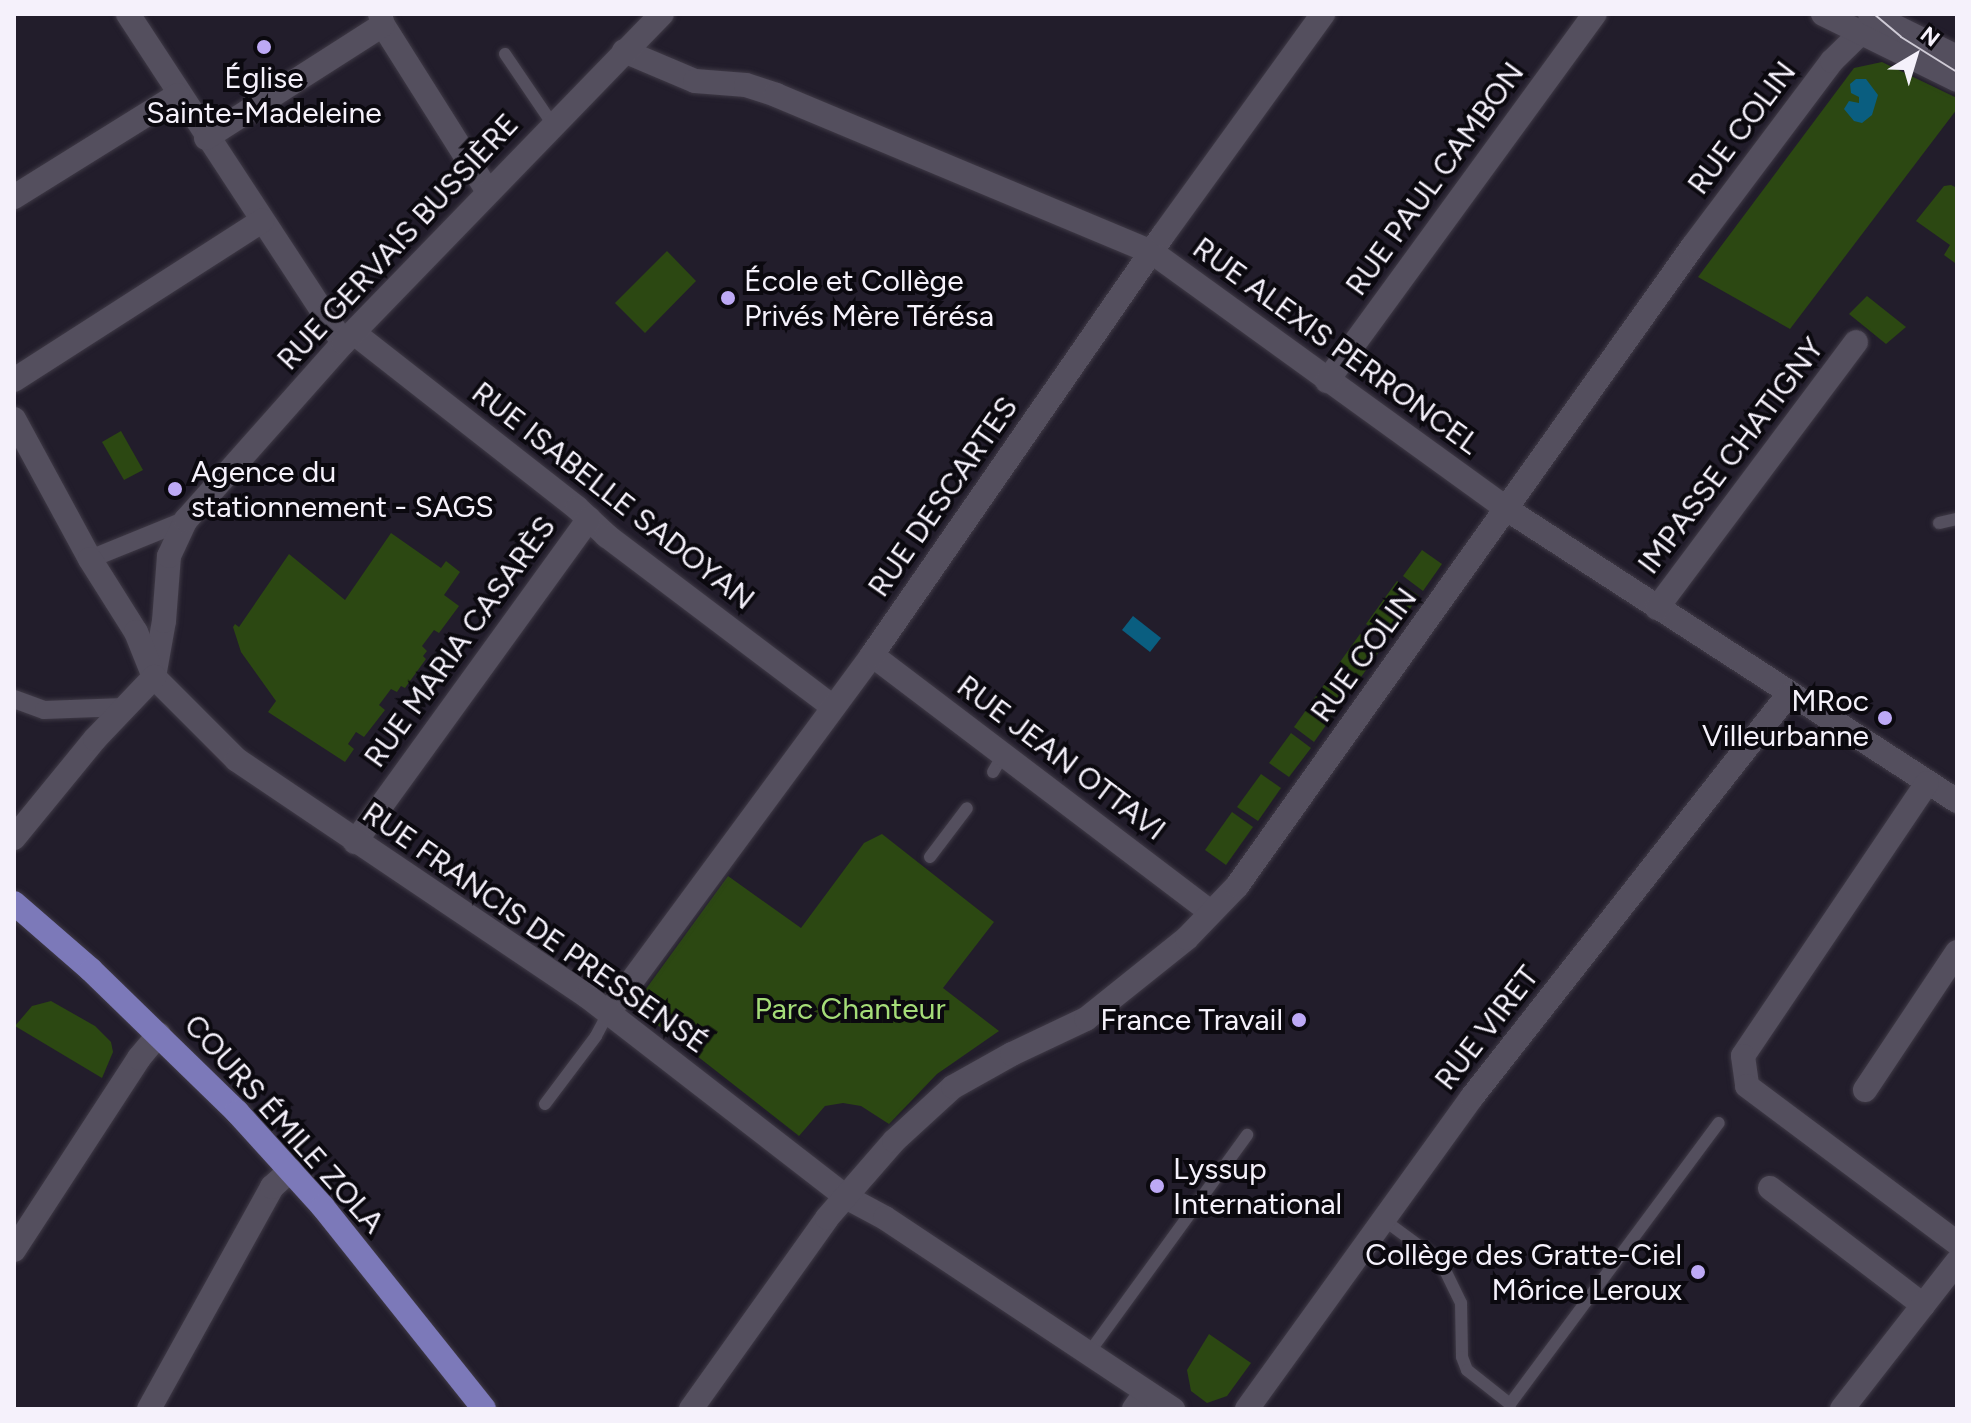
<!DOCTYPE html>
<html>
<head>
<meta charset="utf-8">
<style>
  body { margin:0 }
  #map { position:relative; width:1971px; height:1423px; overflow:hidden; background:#221d2b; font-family:Figtree,sans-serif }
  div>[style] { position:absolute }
  .green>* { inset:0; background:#2c4812 }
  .water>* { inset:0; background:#0a5e80 }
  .roads { filter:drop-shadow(0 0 2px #3f3a46) drop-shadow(0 0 2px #3f3a46) }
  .service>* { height:12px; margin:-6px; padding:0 6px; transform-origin:6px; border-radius:6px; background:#544f5e }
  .pedestrian>* { height:18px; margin:-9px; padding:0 9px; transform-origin:9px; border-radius:9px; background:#544f5e }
  .minor>* { height:24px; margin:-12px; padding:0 12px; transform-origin:12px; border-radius:12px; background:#544f5e }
  .tertiary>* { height:24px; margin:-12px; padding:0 12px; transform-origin:12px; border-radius:12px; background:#544f5e }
  .secondary>* { height:24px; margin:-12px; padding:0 12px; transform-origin:12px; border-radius:12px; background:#544f5e }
  .primary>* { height:24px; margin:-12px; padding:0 12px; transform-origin:12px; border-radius:12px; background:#7c79b9 }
  .tram>* { height:2px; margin:-1px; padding:0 1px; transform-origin:1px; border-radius:1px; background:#cecad5 }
  .dots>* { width:22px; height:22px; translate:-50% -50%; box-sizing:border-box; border:4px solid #0b090f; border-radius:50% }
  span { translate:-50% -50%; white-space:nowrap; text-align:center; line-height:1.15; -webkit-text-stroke:8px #0b090f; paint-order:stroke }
  .poi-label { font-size:30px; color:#f5f1fb }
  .left { translate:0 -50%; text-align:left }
  .right { translate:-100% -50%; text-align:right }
  .street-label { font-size:30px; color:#f5f1fb }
  .park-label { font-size:30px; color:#a5dd78 }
  .frame { position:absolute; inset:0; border:16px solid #f5f1fb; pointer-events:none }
  .north { position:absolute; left:1875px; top:16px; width:80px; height:80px; -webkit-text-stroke:6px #0b090f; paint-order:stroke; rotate:38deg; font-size:22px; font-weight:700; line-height:32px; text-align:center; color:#f5f1fb }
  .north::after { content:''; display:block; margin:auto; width:28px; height:36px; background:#f5f1fb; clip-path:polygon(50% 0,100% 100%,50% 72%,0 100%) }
</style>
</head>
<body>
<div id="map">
  <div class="green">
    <i style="clip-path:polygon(1882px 62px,1957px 98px,1957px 109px,1790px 329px,1698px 277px,1854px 68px)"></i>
    <i style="clip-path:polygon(1951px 185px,1957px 188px,1955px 263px,1944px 255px,1950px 245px,1916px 221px,1944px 186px)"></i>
    <i style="clip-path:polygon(667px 251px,696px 281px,645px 333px,615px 303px)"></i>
    <i style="clip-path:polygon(1867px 296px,1906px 327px,1886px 344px,1849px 314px)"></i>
    <i style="clip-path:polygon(121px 431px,143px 470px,124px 480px,102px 442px)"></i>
    <i style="clip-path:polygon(391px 533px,441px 568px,446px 561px,460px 572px,444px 595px,459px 606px,439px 633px,434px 630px,422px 646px,427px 651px,423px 656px,426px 659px,405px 688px,401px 686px,397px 692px,391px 689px,379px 705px,385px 710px,364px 737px,356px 732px,348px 744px,354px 749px,345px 762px,268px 712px,276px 701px,241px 652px,233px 627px,235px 624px,239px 627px,289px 554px,345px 600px)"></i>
    <i style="clip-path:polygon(1422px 550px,1442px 564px,1423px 591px,1403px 576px)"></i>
    <i style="clip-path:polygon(1397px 581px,1419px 596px,1388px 640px,1366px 624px)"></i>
    <i style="clip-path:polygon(1360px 634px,1381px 649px,1356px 684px,1335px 669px)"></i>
    <i style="clip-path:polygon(1331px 675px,1351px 690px,1314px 742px,1294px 727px)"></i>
    <i style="clip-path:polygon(1291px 733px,1311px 748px,1289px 777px,1269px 763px)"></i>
    <i style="clip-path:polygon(1261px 774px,1281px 788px,1258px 821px,1237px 807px)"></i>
    <i style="clip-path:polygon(1232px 812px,1253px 827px,1226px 865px,1205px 850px)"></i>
    <i style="clip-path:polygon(882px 834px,994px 922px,943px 988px,999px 1031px,937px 1074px,889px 1124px,861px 1106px,843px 1103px,825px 1106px,799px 1136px,646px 1016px,643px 993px,728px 876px,801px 928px,864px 843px)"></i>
    <i style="clip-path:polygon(51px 1001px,95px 1026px,111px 1042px,113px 1052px,102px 1078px,15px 1026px,32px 1006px)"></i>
    <i style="clip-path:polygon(1209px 1334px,1251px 1363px,1227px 1396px,1207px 1403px,1191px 1391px,1187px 1370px)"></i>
  </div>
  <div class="water">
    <i style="clip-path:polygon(1856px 79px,1866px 79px,1878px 95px,1872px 115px,1862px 123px,1854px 121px,1844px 109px,1849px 101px,1859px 103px,1859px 97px,1851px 93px,1850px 84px)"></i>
    <i style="clip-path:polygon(1133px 616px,1161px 638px,1150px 652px,1122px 630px)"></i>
  </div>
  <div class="roads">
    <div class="service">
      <i style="left:505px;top:54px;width:86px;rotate:55.9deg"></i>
      <i style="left:1939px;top:523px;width:18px;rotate:-13deg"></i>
      <i style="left:993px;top:772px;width:20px;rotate:-60deg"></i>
      <i style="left:930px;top:857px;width:61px;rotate:-52.9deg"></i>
      <i style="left:545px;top:1104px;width:85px;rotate:-53.1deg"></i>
      <i style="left:596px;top:1036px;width:27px;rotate:-62deg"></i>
      <i style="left:1384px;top:1220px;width:71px;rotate:36.4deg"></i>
      <i style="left:1441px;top:1262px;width:46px;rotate:64deg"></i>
      <i style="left:1461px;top:1303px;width:54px;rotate:88.9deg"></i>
      <i style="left:1462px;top:1357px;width:14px;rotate:69deg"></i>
      <i style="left:1467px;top:1370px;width:55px;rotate:38.3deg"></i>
      <i style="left:1510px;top:1404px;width:350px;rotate:-53.4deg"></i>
      <i style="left:1088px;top:1354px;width:271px;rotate:-54deg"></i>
    </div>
    <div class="pedestrian">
      <i style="left:90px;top:559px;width:104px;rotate:-22.1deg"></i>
      <i style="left:14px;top:699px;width:32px;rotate:20deg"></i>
      <i style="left:44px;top:710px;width:80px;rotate:-2.1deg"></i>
    </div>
    <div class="minor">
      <i style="left:128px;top:14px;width:393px;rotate:56.8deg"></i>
      <i style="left:380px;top:14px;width:11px;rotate:75deg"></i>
      <i style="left:383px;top:25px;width:197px;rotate:57.8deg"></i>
      <i style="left:624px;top:51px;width:77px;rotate:22.9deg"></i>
      <i style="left:695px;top:81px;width:51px;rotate:4.5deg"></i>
      <i style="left:746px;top:85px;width:32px;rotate:18deg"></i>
      <i style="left:776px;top:95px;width:407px;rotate:22.7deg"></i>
      <i style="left:1152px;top:252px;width:440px;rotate:35.9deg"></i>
      <i style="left:1508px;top:510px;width:535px;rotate:32.95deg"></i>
      <i style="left:206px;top:138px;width:210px;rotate:-32.6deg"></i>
      <i style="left:14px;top:197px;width:193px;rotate:-31.9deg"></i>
      <i style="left:354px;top:333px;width:283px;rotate:38.1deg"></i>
      <i style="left:577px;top:508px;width:41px;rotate:43deg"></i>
      <i style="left:607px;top:536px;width:283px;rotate:37.1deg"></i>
      <i style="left:14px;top:380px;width:295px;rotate:-32.7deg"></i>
      <i style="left:1327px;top:381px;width:454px;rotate:-53.9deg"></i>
      <i style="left:1657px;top:608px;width:332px;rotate:-53.2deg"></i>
      <i style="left:872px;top:655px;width:425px;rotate:37.2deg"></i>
      <i style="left:154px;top:677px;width:57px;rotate:-79.9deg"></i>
      <i style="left:164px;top:621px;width:65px;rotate:-85.6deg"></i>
      <i style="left:169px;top:556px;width:40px;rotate:-65deg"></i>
      <i style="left:186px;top:520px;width:237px;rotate:-48.4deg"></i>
      <i style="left:343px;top:343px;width:458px;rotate:-45.9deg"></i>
      <i style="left:1927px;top:783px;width:329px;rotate:124deg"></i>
      <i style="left:1743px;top:1056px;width:30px;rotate:82deg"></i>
      <i style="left:1747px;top:1086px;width:262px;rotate:36.8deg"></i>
      <i style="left:355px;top:842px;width:399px;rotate:-54.1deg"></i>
      <i style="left:609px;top:1012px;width:443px;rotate:-53.6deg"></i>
      <i style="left:872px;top:655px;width:511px;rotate:-55.28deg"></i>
      <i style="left:1163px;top:235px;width:273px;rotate:-54.1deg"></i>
      <i style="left:1865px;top:1090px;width:166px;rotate:-56.3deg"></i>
      <i style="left:1770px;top:1188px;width:193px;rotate:37.4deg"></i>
      <i style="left:14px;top:1250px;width:229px;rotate:-56.9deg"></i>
      <i style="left:139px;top:1058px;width:31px;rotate:-50deg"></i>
      <i style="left:149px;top:1409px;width:254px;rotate:-61deg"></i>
      <i style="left:272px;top:1187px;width:25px;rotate:-42deg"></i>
      <i style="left:1134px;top:1409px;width:21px;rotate:-55deg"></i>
      <i style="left:1247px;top:1409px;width:385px;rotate:-54.2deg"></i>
      <i style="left:1472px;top:1097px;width:511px;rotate:-51.83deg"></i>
      <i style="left:1842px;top:1409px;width:187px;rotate:-52deg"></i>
    </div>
    <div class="tertiary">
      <i style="left:14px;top:419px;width:159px;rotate:61.5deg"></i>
      <i style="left:90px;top:559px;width:86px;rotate:57.8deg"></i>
      <i style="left:136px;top:632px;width:48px;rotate:68.2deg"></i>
      <i style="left:154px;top:677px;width:117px;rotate:45deg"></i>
      <i style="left:237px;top:760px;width:422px;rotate:34deg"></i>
      <i style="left:587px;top:996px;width:328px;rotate:37.8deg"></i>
      <i style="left:846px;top:1197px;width:44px;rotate:28.3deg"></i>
      <i style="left:885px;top:1218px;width:346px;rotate:33.6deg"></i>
      <i style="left:14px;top:838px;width:128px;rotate:-50.7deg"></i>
      <i style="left:95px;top:739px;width:86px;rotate:-46.4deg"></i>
      <i style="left:691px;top:1409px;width:234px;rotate:-54.5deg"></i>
      <i style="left:827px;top:1218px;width:102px;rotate:-49deg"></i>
      <i style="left:894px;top:1141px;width:80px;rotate:-42.5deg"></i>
      <i style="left:953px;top:1087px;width:68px;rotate:-29.2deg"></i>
      <i style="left:1012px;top:1054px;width:82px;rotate:-25.3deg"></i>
      <i style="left:1086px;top:1019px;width:129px;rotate:-38.7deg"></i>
      <i style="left:1187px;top:938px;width:72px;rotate:-46.1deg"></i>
      <i style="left:1237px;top:886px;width:786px;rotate:-54.53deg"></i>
      <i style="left:1693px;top:246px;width:231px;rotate:-53.1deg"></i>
      <i style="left:1832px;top:61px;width:57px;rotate:-44.3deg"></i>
    </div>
    <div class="secondary">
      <i style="left:1823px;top:14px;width:149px;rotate:26.2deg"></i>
      <i style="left:1870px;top:14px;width:97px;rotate:26.3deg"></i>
    </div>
    <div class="primary">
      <i style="left:14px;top:903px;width:102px;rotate:41deg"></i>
      <i style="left:91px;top:970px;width:204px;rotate:44.2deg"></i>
      <i style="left:237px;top:1112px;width:128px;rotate:47.8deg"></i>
      <i style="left:323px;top:1207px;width:258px;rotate:51.4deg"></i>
    </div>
  </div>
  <div class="tram">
    <i style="left:1874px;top:14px;width:35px;rotate:40deg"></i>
    <i style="left:1901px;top:37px;width:66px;rotate:32deg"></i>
  </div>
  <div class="dots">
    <i style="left:264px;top:47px;background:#bda9f5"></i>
    <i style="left:728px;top:298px;background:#bda9f5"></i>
    <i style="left:175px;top:489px;background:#bda9f5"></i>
    <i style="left:1885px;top:718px;background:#bda9f5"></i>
    <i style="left:1299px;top:1020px;background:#bda9f5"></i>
    <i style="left:1157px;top:1186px;background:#bda9f5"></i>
    <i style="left:1698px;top:1272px;background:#bda9f5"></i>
  </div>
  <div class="poi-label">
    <span style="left:264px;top:95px">Église<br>Sainte-Madeleine</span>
    <span class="left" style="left:744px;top:298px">École et Collège<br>Privés Mère Térésa</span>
    <span class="left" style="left:191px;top:489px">Agence du<br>stationnement - SAGS</span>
    <span class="right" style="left:1869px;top:718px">MRoc<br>Villeurbanne</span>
    <span class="right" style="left:1283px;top:1020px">France Travail</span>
    <span class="left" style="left:1173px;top:1186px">Lyssup<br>International</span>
    <span class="right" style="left:1682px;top:1272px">Collège des Gratte-Ciel<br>Môrice Leroux</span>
  </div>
  <div class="street-label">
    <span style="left:1742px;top:128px;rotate:-53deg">RUE COLIN</span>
    <span style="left:1435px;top:179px;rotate:-54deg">RUE PAUL CAMBON</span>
    <span style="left:398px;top:242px;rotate:-47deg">RUE GERVAIS BUSSIÈRE</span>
    <span style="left:1336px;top:346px;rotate:36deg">RUE ALEXIS PERRONCEL</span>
    <span style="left:1731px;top:456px;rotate:-53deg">IMPASSE CHATIGNY</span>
    <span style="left:613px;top:496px;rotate:38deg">RUE ISABELLE SADOYAN</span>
    <span style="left:943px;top:497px;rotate:-55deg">RUE DESCARTES</span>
    <span style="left:460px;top:642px;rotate:-54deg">RUE MARIA CASARÈS</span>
    <span style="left:1364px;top:655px;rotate:-54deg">RUE COLIN</span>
    <span style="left:1061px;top:758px;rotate:37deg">RUE JEAN OTTAVI</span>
    <span style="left:535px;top:928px;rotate:35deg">RUE FRANCIS DE PRESSENSÉ</span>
    <span style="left:1487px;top:1028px;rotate:-52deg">RUE VIRET</span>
    <span style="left:284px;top:1124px;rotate:48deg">COURS ÉMILE ZOLA</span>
  </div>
  <div class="park-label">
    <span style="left:850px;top:1009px">Parc Chanteur</span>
  </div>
  <div class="frame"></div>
  <div class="north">N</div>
</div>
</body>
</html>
